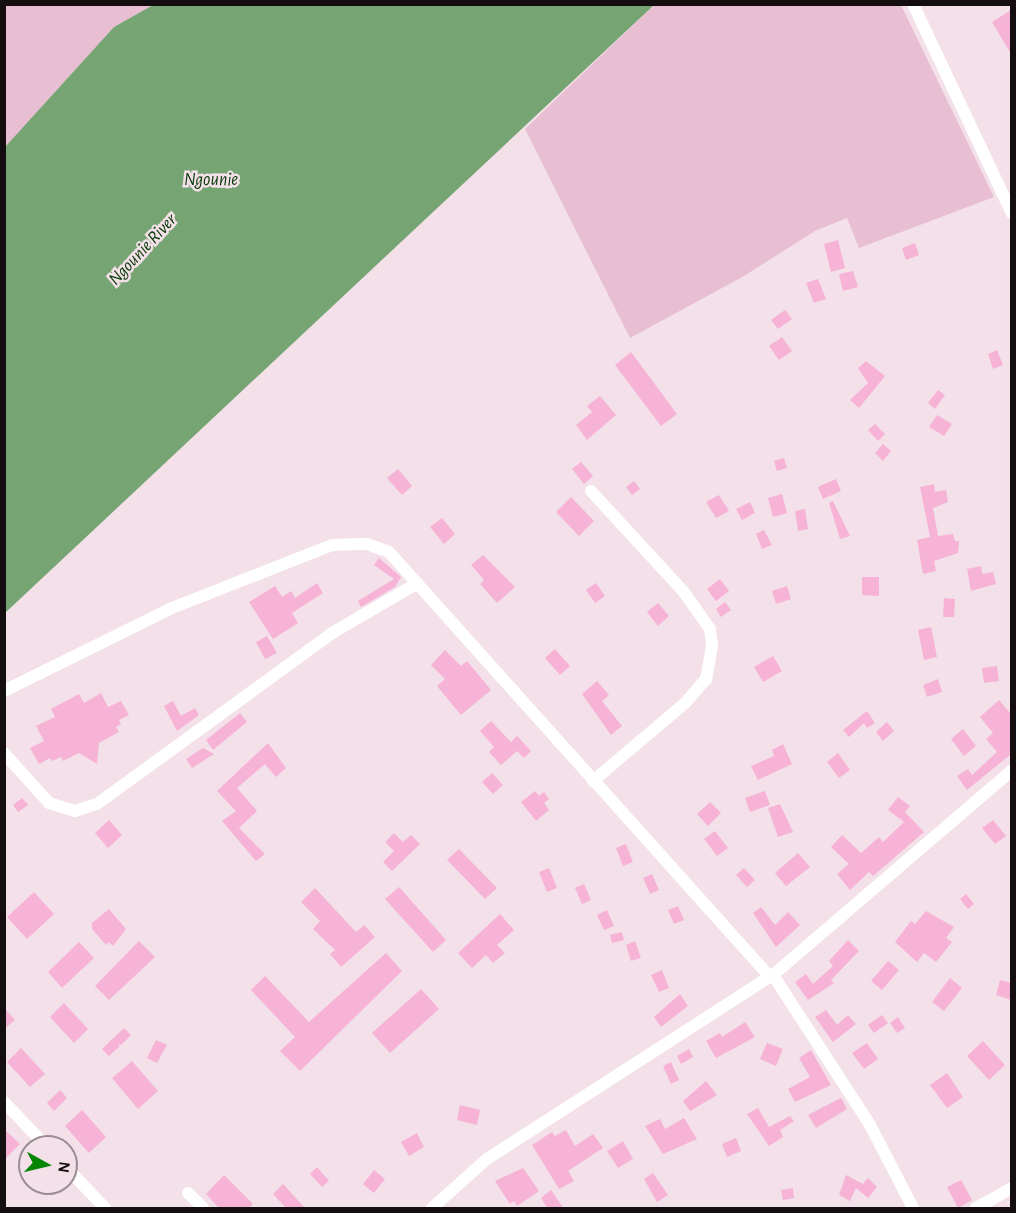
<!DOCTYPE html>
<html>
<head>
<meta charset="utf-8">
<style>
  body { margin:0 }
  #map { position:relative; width:1016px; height:1213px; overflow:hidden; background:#f3e0e9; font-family:"Alegreya Sans",sans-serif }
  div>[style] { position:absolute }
  .green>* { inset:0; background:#e8bed3 }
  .water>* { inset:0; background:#76a472 }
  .building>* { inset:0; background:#f6b3d6 }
  .minor>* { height:12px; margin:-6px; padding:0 6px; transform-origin:6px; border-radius:6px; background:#fff }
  span { translate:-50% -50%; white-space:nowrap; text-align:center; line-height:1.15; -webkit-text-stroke:5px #f3e0e9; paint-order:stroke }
  .water-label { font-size:18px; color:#053904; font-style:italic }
  .frame { position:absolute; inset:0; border:6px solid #140e11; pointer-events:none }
  .north { position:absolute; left:18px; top:1135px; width:60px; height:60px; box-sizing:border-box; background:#f3e0e9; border:2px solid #9a8c93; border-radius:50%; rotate:98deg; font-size:16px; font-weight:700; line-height:24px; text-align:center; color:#140e11 }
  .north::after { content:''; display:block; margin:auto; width:21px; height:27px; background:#058504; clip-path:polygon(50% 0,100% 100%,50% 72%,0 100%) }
</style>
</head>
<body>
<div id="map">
  <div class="green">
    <i style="clip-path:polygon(5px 5px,153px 5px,114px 27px,5px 147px)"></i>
    <i style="clip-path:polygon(654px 5px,901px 5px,994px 197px,859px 248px,847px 218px,815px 231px,744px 276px,630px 338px,525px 129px)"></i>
  </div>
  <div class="water">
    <i style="clip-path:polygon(153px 5px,654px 5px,5px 613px,5px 147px,114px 27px)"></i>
  </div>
  <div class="building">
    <i style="clip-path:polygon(1011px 10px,1011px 54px,992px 22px)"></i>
    <i style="clip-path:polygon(838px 240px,845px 268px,831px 272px,824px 244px)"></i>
    <i style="clip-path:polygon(915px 243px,919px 255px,906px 260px,902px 248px)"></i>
    <i style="clip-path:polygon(853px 271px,858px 287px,843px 291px,839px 274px)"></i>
    <i style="clip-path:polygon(818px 279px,826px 299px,814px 303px,806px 283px)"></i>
    <i style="clip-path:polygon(785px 310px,792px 319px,778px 329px,771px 320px)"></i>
    <i style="clip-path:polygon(782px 337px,792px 351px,779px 360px,769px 346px)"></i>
    <i style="clip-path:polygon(997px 350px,1003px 365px,993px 369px,988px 354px)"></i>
    <i style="clip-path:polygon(631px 352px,677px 414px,661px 426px,615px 365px)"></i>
    <i style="clip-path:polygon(866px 361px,885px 376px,859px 408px,850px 400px,868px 383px,858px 368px)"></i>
    <i style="clip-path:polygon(938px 390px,945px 395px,935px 409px,928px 403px)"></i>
    <i style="clip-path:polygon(600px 396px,616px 415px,587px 440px,576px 425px,592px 412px,587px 406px)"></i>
    <i style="clip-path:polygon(937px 415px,952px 424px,944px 436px,929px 427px)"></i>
    <i style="clip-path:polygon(875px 424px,885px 434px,878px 441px,868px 430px)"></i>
    <i style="clip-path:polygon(883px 444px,891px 451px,883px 461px,875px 453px)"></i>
    <i style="clip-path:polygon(784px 458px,787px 468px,777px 471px,774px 461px)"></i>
    <i style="clip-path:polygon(581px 462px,593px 476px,584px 484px,572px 469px)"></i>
    <i style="clip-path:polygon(398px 469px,412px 486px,402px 495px,387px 478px)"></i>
    <i style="clip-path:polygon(836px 479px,841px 491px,823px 499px,818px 487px)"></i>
    <i style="clip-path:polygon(634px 481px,640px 489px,632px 495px,626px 487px)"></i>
    <i style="clip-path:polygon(934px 484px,935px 492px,946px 490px,948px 502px,933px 508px,938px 536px,953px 534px,955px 541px,959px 541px,958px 553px,934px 561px,936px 571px,923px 574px,917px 540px,930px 537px,920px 487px)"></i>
    <i style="clip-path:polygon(782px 494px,787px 513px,773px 517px,768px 498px)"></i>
    <i style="clip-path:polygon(719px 495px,729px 511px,716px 518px,706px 502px)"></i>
    <i style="clip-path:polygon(571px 497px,594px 521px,579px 536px,556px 512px)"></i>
    <i style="clip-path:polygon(833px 501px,850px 536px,840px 539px,829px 503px)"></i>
    <i style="clip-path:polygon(750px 502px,755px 513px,742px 520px,736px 509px)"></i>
    <i style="clip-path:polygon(805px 509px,808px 529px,798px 531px,795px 511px)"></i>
    <i style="clip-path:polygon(442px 518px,455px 534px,444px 544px,430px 527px)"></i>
    <i style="clip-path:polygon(764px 530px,772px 545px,762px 549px,756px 534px)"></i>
    <i style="clip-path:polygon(483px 555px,515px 587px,497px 603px,480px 584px,484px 580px,471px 565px)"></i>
    <i style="clip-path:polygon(379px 558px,401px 577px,395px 587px,361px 607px,358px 601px,394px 579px,374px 565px)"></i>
    <i style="clip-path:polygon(981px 566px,982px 574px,993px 572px,996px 584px,971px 591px,967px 569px)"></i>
    <i style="clip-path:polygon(862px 577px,879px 577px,879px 596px,862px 595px)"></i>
    <i style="clip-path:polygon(720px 579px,729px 591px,716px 601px,707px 589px)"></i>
    <i style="clip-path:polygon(317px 583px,323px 593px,292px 613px,298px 623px,273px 639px,249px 602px,275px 586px,282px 597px,291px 591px,295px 598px)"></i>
    <i style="clip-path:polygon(596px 583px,605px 596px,595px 603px,586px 590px)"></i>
    <i style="clip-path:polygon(787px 586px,791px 599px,776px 604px,772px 591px)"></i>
    <i style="clip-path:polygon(944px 598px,955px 599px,954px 617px,943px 617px)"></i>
    <i style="clip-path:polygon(725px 602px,731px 610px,721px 617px,716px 609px)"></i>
    <i style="clip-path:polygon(658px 603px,669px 616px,658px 626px,647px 612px)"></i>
    <i style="clip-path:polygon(931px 627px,937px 657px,924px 660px,918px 630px)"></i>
    <i style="clip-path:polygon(267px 636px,277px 653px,265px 659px,256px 642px)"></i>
    <i style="clip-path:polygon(555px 649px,570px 666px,560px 675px,545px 658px)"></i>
    <i style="clip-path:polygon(445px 650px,461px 666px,467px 661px,491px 690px,461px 715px,437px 686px,445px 679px,431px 665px)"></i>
    <i style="clip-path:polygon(773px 656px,782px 671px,763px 682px,754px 667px)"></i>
    <i style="clip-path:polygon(997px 666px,999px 681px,984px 683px,982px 668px)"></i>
    <i style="clip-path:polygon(938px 679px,942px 692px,927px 697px,923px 685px)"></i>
    <i style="clip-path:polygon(597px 681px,609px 695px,602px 701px,622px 726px,611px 735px,582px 694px)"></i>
    <i style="clip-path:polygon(101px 693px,108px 707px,121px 701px,129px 715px,119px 720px,121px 724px,116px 727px,119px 732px,99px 743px,97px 764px,79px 753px,63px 761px,61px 757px,52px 761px,50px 758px,39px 764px,30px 748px,44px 741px,36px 726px,55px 717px,51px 709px,79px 694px,84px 703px)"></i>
    <i style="clip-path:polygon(999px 700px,1011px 714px,1011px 754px,967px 790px,957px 776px,968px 769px,972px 775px,997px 752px,986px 739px,993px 733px,980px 717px)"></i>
    <i style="clip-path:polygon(173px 701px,181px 716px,195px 708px,199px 715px,177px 731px,164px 706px)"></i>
    <i style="clip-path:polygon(867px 711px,875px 723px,867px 728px,864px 723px,849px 737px,843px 730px)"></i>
    <i style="clip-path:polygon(240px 713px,247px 722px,213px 750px,206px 740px)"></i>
    <i style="clip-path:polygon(491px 721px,511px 742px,517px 736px,531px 751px,524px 758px,517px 751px,501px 765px,489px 752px,494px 747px,480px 731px)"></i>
    <i style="clip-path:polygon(887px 722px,894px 731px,883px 741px,876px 732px)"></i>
    <i style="clip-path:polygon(963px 729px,976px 746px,964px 756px,951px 739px)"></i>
    <i style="clip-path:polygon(268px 743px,286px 768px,276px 777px,265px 764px,237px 788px,257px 811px,239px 828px,265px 854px,256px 861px,222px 821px,236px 811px,217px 791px)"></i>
    <i style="clip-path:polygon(783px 744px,792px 764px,758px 780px,751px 766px,774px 756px,772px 750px)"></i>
    <i style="clip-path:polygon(203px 748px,214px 754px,192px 768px,186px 759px)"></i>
    <i style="clip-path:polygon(838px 753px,850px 770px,839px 778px,827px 762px)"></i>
    <i style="clip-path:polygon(492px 773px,503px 785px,493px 794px,482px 782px)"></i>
    <i style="clip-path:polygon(535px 791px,539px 796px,544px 792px,549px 799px,544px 803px,549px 810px,536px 821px,521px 802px)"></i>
    <i style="clip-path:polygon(765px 791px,770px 805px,750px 812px,745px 798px)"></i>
    <i style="clip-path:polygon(898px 797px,910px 806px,905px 812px,924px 832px,873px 876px,869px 872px,850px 890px,837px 874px,849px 864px,831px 847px,842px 835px,861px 853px,879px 837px,883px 842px,904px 822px,888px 810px)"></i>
    <i style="clip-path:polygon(22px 798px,28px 805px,18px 812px,13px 805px)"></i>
    <i style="clip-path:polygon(710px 802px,721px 813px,708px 826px,697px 814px)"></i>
    <i style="clip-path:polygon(780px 804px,793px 832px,778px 837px,768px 808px)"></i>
    <i style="clip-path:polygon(109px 820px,122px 835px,108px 848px,95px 833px)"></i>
    <i style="clip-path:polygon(993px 820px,1006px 836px,995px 844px,982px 828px)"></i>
    <i style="clip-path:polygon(715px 831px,728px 848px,717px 856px,704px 839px)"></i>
    <i style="clip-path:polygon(394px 833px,403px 842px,411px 835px,420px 844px,392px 871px,383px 862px,394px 851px,385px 842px)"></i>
    <i style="clip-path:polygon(626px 844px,633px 862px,623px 866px,616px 848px)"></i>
    <i style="clip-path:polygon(459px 849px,497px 888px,485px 899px,447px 860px)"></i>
    <i style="clip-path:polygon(798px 853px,810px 867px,786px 886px,775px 873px)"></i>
    <i style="clip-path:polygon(549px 868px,557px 888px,547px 892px,539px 872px)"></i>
    <i style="clip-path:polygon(744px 868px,755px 880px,747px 887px,736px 875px)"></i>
    <i style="clip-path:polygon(652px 874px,659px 890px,650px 894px,643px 878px)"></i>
    <i style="clip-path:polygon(584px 884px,591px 900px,582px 904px,575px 888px)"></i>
    <i style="clip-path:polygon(399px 887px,446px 940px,433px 952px,385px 899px)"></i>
    <i style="clip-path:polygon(315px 888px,356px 932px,364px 925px,375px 937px,341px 967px,330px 954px,335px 950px,313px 929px,320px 921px,301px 902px)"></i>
    <i style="clip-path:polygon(34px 892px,54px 914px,27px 939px,7px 917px)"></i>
    <i style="clip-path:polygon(966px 894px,974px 904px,968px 909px,960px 899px)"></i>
    <i style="clip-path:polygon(678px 906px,684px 920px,674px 924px,668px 910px)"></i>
    <i style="clip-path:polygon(761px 907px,775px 925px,788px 912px,800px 925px,776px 947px,753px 913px)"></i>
    <i style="clip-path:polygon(109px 909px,126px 929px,113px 946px,109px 942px,106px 945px,92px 929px,92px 923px)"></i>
    <i style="clip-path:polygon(607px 910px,614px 926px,604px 930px,597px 915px)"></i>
    <i style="clip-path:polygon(926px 911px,954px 927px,946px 938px,952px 942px,936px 962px,924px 953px,917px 962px,895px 942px,911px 921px,915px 924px)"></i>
    <i style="clip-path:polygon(500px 914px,514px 930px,497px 945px,505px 953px,493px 963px,486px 955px,472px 968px,458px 953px)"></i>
    <i style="clip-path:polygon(622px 932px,624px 940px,612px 943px,610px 935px)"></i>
    <i style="clip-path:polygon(848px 940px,859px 951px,831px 980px,834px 983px,808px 1000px,795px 982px,806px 974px,813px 984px,833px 966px,829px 961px)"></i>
    <i style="clip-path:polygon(139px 941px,155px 957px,109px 1000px,95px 986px)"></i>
    <i style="clip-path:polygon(635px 941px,641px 958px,631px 961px,626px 945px)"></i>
    <i style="clip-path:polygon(79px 942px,94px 958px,62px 988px,48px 972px)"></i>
    <i style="clip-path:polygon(386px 953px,402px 971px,300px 1071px,280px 1051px,295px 1037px,251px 990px,265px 976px,309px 1022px)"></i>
    <i style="clip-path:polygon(888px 961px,899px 970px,882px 990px,871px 981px)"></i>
    <i style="clip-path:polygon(662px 970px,669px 988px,659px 992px,651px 975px)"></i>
    <i style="clip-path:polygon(950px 978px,962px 988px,944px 1011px,932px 1002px)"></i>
    <i style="clip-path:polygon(1000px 980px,1011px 983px,1011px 1000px,996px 995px)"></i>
    <i style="clip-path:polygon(421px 989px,439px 1009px,390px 1053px,372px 1033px)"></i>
    <i style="clip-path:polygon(680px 994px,688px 1006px,661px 1027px,654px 1017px)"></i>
    <i style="clip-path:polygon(64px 1003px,88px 1029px,74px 1043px,50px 1017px)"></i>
    <i style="clip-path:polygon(4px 1008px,15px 1020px,4px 1029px)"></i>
    <i style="clip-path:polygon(826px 1010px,837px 1025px,848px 1015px,856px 1024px,833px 1042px,815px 1017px)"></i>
    <i style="clip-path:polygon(882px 1015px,888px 1023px,874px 1033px,868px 1025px)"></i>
    <i style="clip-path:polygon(898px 1017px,905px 1028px,897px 1033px,890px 1023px)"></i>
    <i style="clip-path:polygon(745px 1022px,755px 1037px,716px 1058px,706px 1041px,720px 1033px,722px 1037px)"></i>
    <i style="clip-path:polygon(124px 1028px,131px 1035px,121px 1045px,118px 1043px,120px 1046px,109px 1056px,102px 1049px)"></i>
    <i style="clip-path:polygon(156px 1040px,167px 1045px,157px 1063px,147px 1058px)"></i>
    <i style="clip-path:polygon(983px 1041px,1005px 1065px,989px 1080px,967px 1056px)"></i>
    <i style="clip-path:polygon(767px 1043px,783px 1049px,776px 1066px,760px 1059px)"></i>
    <i style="clip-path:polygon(867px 1043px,878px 1059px,864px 1069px,852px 1053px)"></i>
    <i style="clip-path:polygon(21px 1048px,45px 1074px,30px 1087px,7px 1062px)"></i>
    <i style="clip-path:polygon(689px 1049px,693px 1057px,681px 1064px,677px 1056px)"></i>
    <i style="clip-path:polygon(811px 1050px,831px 1085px,795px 1102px,788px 1089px,810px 1077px,799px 1058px)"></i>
    <i style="clip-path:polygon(132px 1061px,158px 1091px,138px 1109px,112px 1078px)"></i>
    <i style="clip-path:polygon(671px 1062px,679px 1080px,671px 1084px,663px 1066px)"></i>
    <i style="clip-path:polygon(947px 1073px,963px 1097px,947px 1108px,930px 1085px)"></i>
    <i style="clip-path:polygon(706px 1081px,717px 1095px,690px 1111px,683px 1101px)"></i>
    <i style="clip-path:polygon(60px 1090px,67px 1098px,54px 1111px,47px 1103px)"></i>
    <i style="clip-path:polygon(841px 1098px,847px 1109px,816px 1128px,808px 1115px)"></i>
    <i style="clip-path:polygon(460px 1105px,480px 1110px,477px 1125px,457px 1120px)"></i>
    <i style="clip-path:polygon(758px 1108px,769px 1127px,790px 1116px,794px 1121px,780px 1130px,783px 1137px,769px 1146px,747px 1114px)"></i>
    <i style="clip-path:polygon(82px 1110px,106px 1137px,89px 1153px,65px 1126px)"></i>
    <i style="clip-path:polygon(684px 1118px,697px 1139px,663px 1154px,645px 1126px,660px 1119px,665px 1129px)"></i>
    <i style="clip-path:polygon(4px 1129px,20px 1144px,4px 1160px)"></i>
    <i style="clip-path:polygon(566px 1130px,575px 1146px,593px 1134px,603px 1148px,568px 1171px,574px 1181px,559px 1189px,532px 1145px,552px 1132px,555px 1136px)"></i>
    <i style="clip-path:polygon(417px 1133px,424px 1147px,409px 1156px,401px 1142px)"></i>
    <i style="clip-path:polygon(736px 1138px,741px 1151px,727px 1157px,722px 1144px)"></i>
    <i style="clip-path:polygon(623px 1141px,633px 1159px,618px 1168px,607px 1151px)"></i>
    <i style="clip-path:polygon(317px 1167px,329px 1181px,322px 1187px,310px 1174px)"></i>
    <i style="clip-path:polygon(523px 1168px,539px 1191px,517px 1206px,514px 1201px,510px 1204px,495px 1181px)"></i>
    <i style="clip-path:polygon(374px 1170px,385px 1179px,374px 1193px,363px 1184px)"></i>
    <i style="clip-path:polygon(653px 1173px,668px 1195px,657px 1202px,644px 1179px)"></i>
    <i style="clip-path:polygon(224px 1175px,253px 1204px,248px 1209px,220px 1209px,206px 1194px)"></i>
    <i style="clip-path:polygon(846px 1175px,863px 1184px,868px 1178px,877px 1187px,868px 1198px,856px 1188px,850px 1201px,839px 1195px)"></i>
    <i style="clip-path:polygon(961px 1180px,972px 1200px,958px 1208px,947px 1187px)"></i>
    <i style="clip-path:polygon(283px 1184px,306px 1209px,287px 1209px,273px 1194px)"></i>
    <i style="clip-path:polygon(793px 1188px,794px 1198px,783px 1200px,781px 1190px)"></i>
    <i style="clip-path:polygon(551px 1190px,564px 1209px,548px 1209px,541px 1198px)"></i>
  </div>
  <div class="minor">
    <i style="left:913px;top:4px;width:231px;rotate:64.7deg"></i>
    <i style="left:591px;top:491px;width:136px;rotate:47.4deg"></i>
    <i style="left:683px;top:591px;width:47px;rotate:54.6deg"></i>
    <i style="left:710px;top:629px;width:17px;rotate:83deg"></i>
    <i style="left:712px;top:646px;width:34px;rotate:100deg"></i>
    <i style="left:706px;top:679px;width:33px;rotate:131deg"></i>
    <i style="left:684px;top:704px;width:119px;rotate:139.8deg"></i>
    <i style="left:4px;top:691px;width:187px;rotate:-26.3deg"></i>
    <i style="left:172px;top:608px;width:172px;rotate:-21.5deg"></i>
    <i style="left:332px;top:545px;width:35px;rotate:-2deg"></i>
    <i style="left:367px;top:544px;width:23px;rotate:20deg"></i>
    <i style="left:389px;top:552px;width:571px;rotate:48.12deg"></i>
    <i style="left:4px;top:753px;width:67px;rotate:48deg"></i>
    <i style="left:49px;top:803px;width:27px;rotate:17deg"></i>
    <i style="left:75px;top:811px;width:23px;rotate:-18deg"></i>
    <i style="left:97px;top:804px;width:291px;rotate:-36deg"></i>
    <i style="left:332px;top:633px;width:99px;rotate:-30.2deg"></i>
    <i style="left:773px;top:975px;width:179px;rotate:57.1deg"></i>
    <i style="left:870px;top:1125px;width:93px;rotate:62.6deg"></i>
    <i style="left:4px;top:1102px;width:62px;rotate:46.3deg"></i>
    <i style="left:66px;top:1167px;width:57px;rotate:46.4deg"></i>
    <i style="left:188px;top:1193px;width:21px;rotate:45deg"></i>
    <i style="left:432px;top:1208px;width:74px;rotate:-41.7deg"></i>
    <i style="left:487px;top:1159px;width:340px;rotate:-32.8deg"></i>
    <i style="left:773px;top:975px;width:315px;rotate:-40.6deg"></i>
    <i style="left:976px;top:1208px;width:41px;rotate:-29.1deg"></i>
  </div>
  <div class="water-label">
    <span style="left:211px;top:180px">Ngounie</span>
    <span style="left:143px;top:250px;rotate:-47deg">Ngounie River</span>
  </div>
  <div class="frame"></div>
  <div class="north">N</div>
</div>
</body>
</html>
